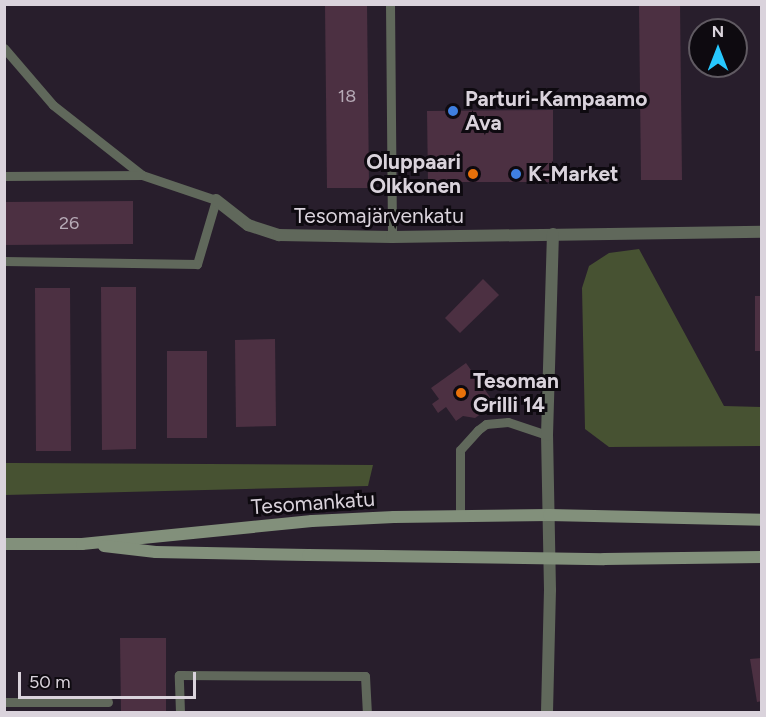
<!DOCTYPE html>
<html>
<head>
<meta charset="utf-8">
<style>
  body { margin:0 }
  #map { position:relative; width:766px; height:717px; overflow:hidden; background:#281e2c; font-family:Figtree,sans-serif }
  div>[style] { position:absolute }
  .forest>* { inset:0; background:#475232 }
  .building>* { inset:0; background:#4c3042 }
  .lane>* { height:9px; margin:-4.5px; padding:0 4.5px; transform-origin:4.5px; border-radius:4.5px; background:#60685b }
  .street>* { height:12px; margin:-6px; padding:0 6px; transform-origin:6px; border-radius:6px; background:#60685b }
  .secondary>* { height:12px; margin:-6px; padding:0 6px; transform-origin:6px; border-radius:6px; background:#82907b }
  .dots>* { width:16px; height:16px; translate:-50% -50%; box-sizing:border-box; border:3px solid #0e0a10; border-radius:50% }
  span { translate:-50% -50%; white-space:nowrap; text-align:center; line-height:1.15; -webkit-text-stroke:6px #0e0a10; paint-order:stroke }
  .number-label { font-size:18px; color:#b6aab6 }
  .number-label span { -webkit-text-stroke-width:0 }
  .poi-label { font-size:21px; color:#dad3dc; font-weight:700 }
  .left { translate:0 -50%; text-align:left }
  .right { translate:-100% -50%; text-align:right }
  .street-label { font-size:21px; color:#dad3dc }
  .frame { position:absolute; inset:0; border:6px solid #dad3dc; pointer-events:none }
  .north { position:absolute; left:688px; top:18px; width:60px; height:60px; box-sizing:border-box; background:#0e0a10; border:2px solid #605a62; border-radius:50%; rotate:0deg; font-size:16px; font-weight:700; line-height:24px; text-align:center; color:#dad3dc }
  .north::after { content:''; display:block; margin:auto; width:21px; height:27px; background:#27c8ff; clip-path:polygon(50% 0,100% 100%,50% 72%,0 100%) }
  .scale { position:absolute; left:18px; top:672px; width:178px; height:27px; box-sizing:border-box; border:3px solid #dad3dc; border-top:0; padding-left:8px; font-size:18px; line-height:21px; white-space:nowrap; color:#dad3dc; -webkit-text-stroke:4px #0e0a10; paint-order:stroke }
</style>
</head>
<body>
<div id="map">
  <div class="forest">
    <i style="clip-path:polygon(639px 249px,724px 406px,761px 407px,761px 446px,609px 447px,585px 429px,582px 288px,589px 266px,609px 253px)"></i>
    <i style="clip-path:polygon(5px 463px,16px 463px,373px 465px,368px 486px,5px 495px)"></i>
  </div>
  <div class="building">
    <i style="clip-path:polygon(325px 4px,367px 4px,369px 188px,327px 188px)"></i>
    <i style="clip-path:polygon(639px 4px,680px 4px,682px 180px,641px 180px)"></i>
    <i style="clip-path:polygon(553px 110px,553px 182px,428px 182px,427px 111px)"></i>
    <i style="clip-path:polygon(133px 201px,133px 244px,5px 245px,5px 202px)"></i>
    <i style="clip-path:polygon(483px 279px,499px 295px,460px 333px,445px 318px)"></i>
    <i style="clip-path:polygon(101px 287px,136px 287px,136px 449px,102px 450px)"></i>
    <i style="clip-path:polygon(35px 288px,70px 288px,71px 451px,36px 451px)"></i>
    <i style="clip-path:polygon(755px 296px,762px 296px,762px 351px,755px 351px)"></i>
    <i style="clip-path:polygon(275px 339px,276px 426px,236px 427px,235px 340px)"></i>
    <i style="clip-path:polygon(167px 351px,207px 351px,207px 438px,167px 438px)"></i>
    <i style="clip-path:polygon(466px 363px,490px 397px,488px 409px,475px 418px,463px 416px,456px 421px,446px 407px,438px 413px,432px 404px,439px 399px,431px 388px)"></i>
    <i style="clip-path:polygon(120px 638px,166px 638px,166px 712px,121px 712px)"></i>
    <i style="clip-path:polygon(762px 658px,762px 701px,757px 702px,750px 659px)"></i>
  </div>
  <div class="lane">
    <i style="left:390px;top:4px;width:233px;rotate:89.5deg"></i>
    <i style="left:4px;top:48px;width:75px;rotate:49.3deg"></i>
    <i style="left:53px;top:105px;width:113px;rotate:38.2deg"></i>
    <i style="left:142px;top:175px;width:78px;rotate:18.7deg"></i>
    <i style="left:216px;top:200px;width:67px;rotate:106.5deg"></i>
    <i style="left:197px;top:264px;width:193px;rotate:-179.1deg"></i>
    <i style="left:4px;top:176px;width:138px;rotate:-0.4deg"></i>
    <i style="left:460px;top:515px;width:65px;rotate:-90deg"></i>
    <i style="left:460px;top:450px;width:27px;rotate:-48deg"></i>
    <i style="left:478px;top:430px;width:10px;rotate:-37deg"></i>
    <i style="left:486px;top:424px;width:22px;rotate:-5deg"></i>
    <i style="left:508px;top:422px;width:41px;rotate:18.4deg"></i>
    <i style="left:4px;top:702px;width:104px"></i>
    <i style="left:180px;top:712px;width:37px;rotate:-92deg"></i>
    <i style="left:179px;top:675px;width:186px;rotate:0.3deg"></i>
    <i style="left:365px;top:676px;width:36px;rotate:87deg"></i>
  </div>
  <div class="street">
    <i style="left:216px;top:200px;width:41px;rotate:38deg"></i>
    <i style="left:248px;top:225px;width:33px;rotate:18deg"></i>
    <i style="left:279px;top:235px;width:113px;rotate:1deg"></i>
    <i style="left:392px;top:237px;width:370px;rotate:-0.8deg"></i>
    <i style="left:547px;top:712px;width:122px;rotate:-88.6deg"></i>
    <i style="left:550px;top:590px;width:155px;rotate:-91.1deg"></i>
    <i style="left:547px;top:435px;width:201px;rotate:-88.3deg"></i>
  </div>
  <div class="secondary">
    <i style="left:4px;top:544px;width:78px"></i>
    <i style="left:82px;top:544px;width:231px;rotate:-5.7deg"></i>
    <i style="left:312px;top:521px;width:82px;rotate:-2.8deg"></i>
    <i style="left:394px;top:517px;width:155px;rotate:-0.7deg"></i>
    <i style="left:549px;top:515px;width:213px;rotate:1.3deg"></i>
    <i style="left:104px;top:546px;width:52px;rotate:6.6deg"></i>
    <i style="left:156px;top:552px;width:152px;rotate:1.1deg"></i>
    <i style="left:308px;top:555px;width:296px;rotate:0.8deg"></i>
    <i style="left:604px;top:559px;width:158px;rotate:-0.7deg"></i>
  </div>
  <div class="dots">
    <i style="left:453px;top:111px;background:#3f7fe0"></i>
    <i style="left:473px;top:174px;background:#e8710a"></i>
    <i style="left:516px;top:174px;background:#3f7fe0"></i>
    <i style="left:461px;top:393px;background:#e8710a"></i>
  </div>
  <div class="number-label">
    <span style="left:347px;top:96px">18</span>
    <span style="left:69px;top:223px">26</span>
  </div>
  <div class="poi-label">
    <span class="left" style="left:465px;top:111px">Parturi-Kampaamo<br>Ava</span>
    <span class="right" style="left:461px;top:174px">Oluppaari<br>Olkkonen</span>
    <span class="left" style="left:528px;top:174px">K-Market</span>
    <span class="left" style="left:473px;top:393px">Tesoman<br>Grilli 14</span>
  </div>
  <div class="street-label">
    <span style="left:379px;top:216px">Tesomajärvenkatu</span>
    <span style="left:313px;top:503px;rotate:-4deg">Tesomankatu</span>
  </div>
  <div class="frame"></div>
  <div class="north">N</div>
  <div class="scale">50 m</div>
</div>
</body>
</html>
